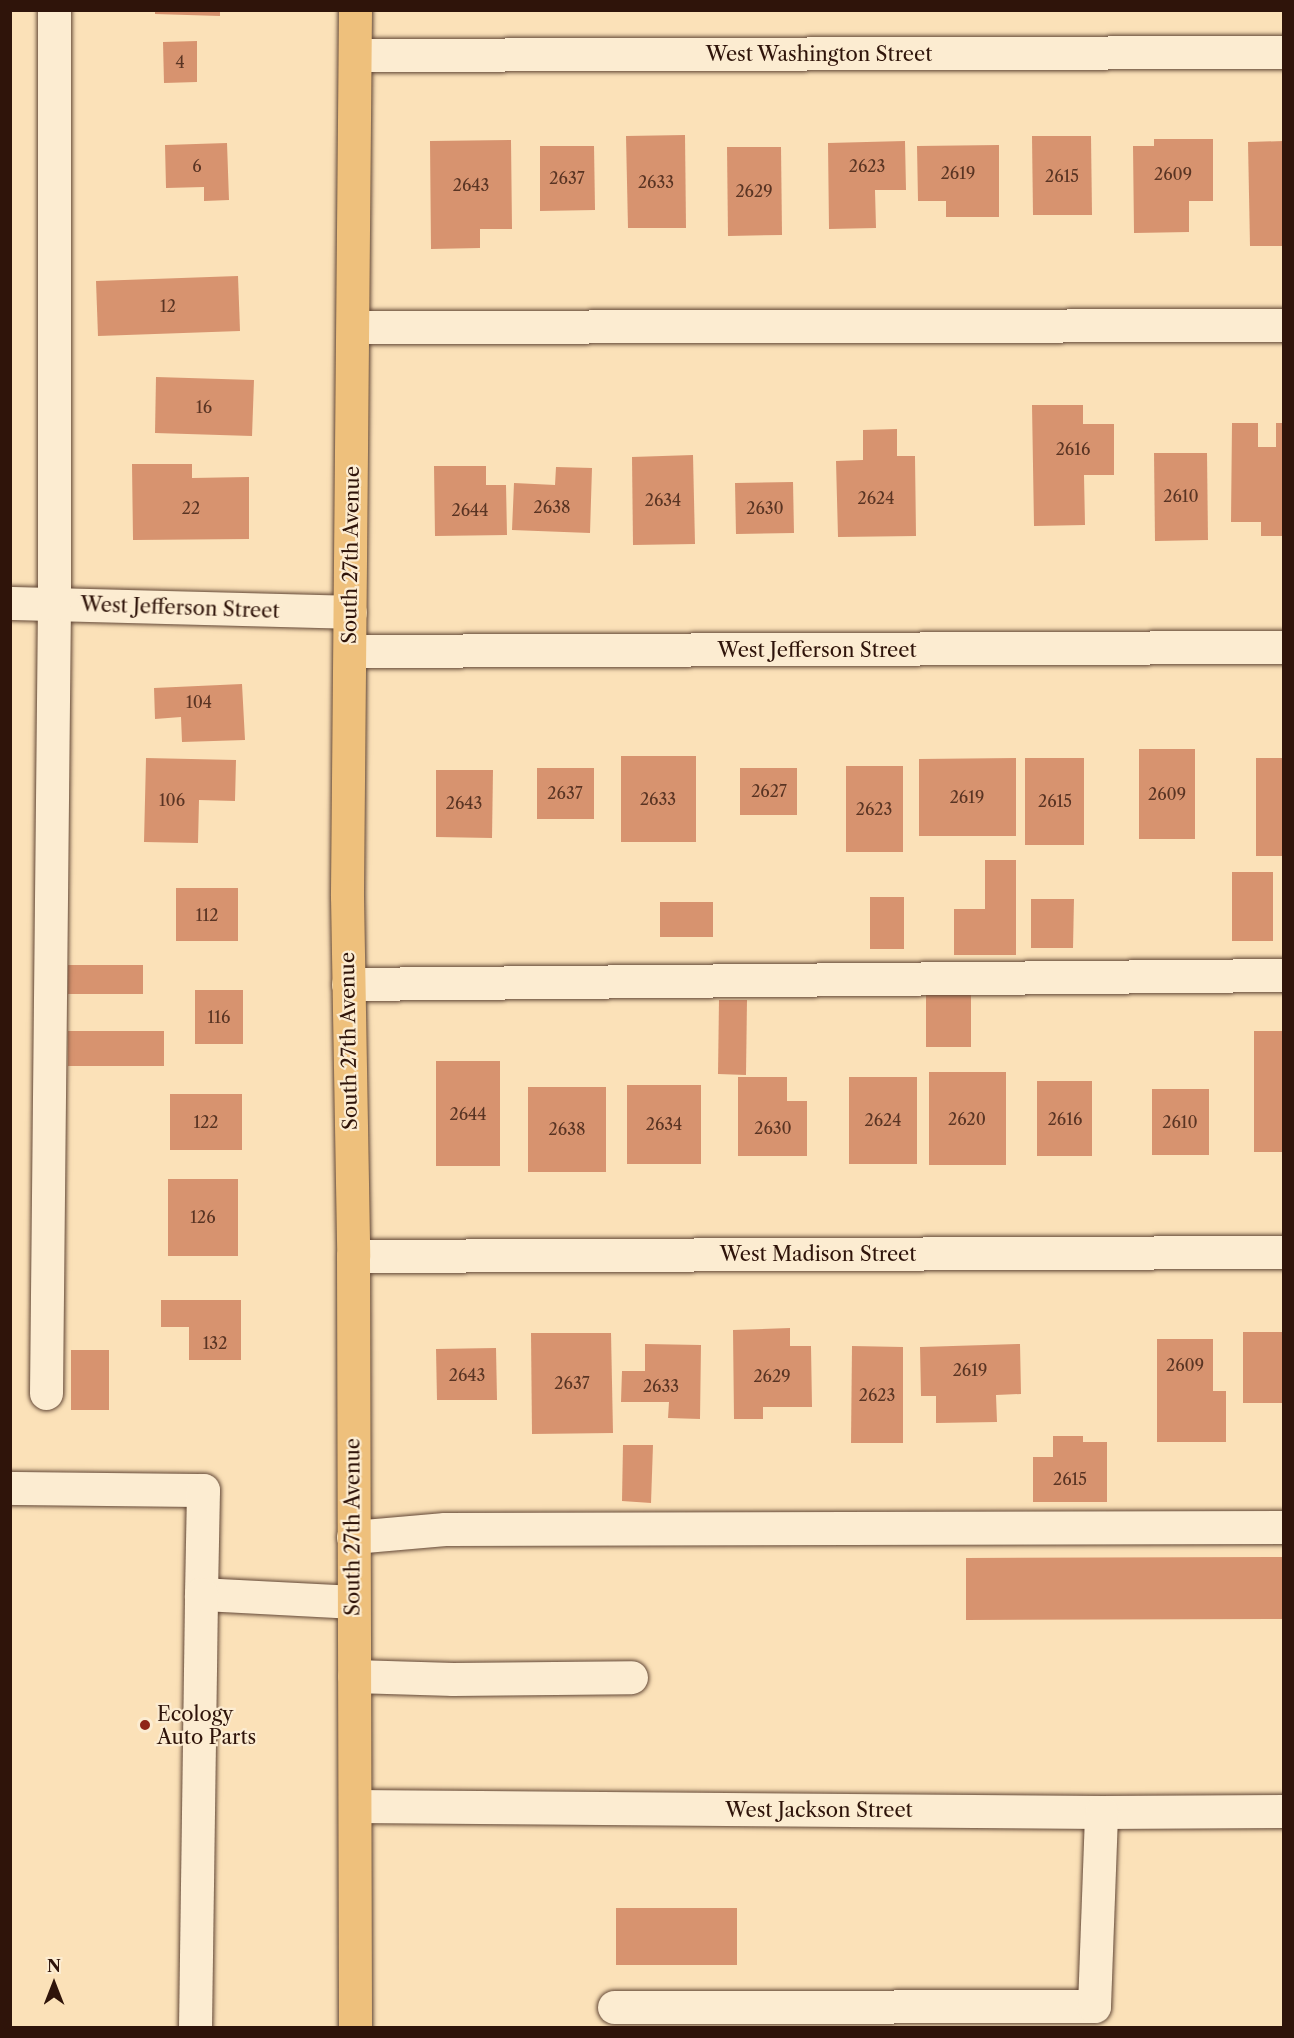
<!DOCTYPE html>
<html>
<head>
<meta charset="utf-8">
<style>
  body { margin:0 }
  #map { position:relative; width:1294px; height:2038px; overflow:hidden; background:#fbe1b8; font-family:"Libre Caslon Text",serif }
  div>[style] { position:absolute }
  .building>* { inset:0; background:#d7936f }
  .roads { filter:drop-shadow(0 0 2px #624736) drop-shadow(0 0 2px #624736) }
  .minor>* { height:33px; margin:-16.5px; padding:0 16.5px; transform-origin:16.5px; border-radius:16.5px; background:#fcecd1 }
  .major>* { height:33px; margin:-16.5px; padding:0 16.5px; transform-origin:16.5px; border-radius:16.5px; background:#eec07c }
  .dots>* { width:16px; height:16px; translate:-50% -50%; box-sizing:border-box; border:3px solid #fcecd1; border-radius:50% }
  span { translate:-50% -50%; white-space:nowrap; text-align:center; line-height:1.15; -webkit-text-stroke:4.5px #fcecd1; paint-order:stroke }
  .number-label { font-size:16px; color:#593423 }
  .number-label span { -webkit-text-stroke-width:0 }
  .street-label { font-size:20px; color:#2f140a }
  .poi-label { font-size:20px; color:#2f140a }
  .left { translate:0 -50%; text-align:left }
  .frame { position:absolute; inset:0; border:12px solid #2f140a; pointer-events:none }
  .north { position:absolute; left:24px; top:1954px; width:60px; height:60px; -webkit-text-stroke:4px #fcecd1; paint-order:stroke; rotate:0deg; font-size:16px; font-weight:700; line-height:24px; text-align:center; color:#2f140a }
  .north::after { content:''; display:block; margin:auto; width:21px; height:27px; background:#2f140a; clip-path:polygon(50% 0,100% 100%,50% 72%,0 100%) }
</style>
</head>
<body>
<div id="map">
  <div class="building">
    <i style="clip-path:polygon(155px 10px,220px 10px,220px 16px,155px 14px)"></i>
    <i style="clip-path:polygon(197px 41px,197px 82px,164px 83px,163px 42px)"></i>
    <i style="clip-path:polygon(685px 135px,686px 228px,628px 228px,626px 136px)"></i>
    <i style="clip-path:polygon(1032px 136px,1091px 136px,1092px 215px,1033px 215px)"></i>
    <i style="clip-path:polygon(1154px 139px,1213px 139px,1213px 201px,1189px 201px,1189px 232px,1134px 233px,1133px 146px,1154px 146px)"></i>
    <i style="clip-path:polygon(511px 140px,512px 229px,480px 229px,480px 248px,431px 249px,430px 141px)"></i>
    <i style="clip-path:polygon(905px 141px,906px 190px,875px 190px,876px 228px,829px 229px,828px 143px)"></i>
    <i style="clip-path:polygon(1284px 141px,1284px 246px,1250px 246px,1248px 142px)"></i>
    <i style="clip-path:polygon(227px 143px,229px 200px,204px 201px,204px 187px,166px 188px,165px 145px)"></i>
    <i style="clip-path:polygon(999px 145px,999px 217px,946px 217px,946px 201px,918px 201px,917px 146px)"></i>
    <i style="clip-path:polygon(540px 146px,594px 146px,595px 210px,540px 211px)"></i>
    <i style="clip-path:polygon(727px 147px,781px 147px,782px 235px,728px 236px)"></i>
    <i style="clip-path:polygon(238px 276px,240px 331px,98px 336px,96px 281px)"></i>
    <i style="clip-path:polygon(156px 377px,254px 380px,252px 436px,155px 433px)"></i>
    <i style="clip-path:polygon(1032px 405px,1083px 405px,1083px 424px,1114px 424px,1114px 475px,1084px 475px,1085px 525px,1034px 526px)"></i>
    <i style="clip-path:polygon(1232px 423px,1258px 423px,1258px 447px,1276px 447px,1276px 423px,1284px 423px,1284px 536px,1261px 536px,1261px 522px,1231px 522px)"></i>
    <i style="clip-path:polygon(897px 429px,897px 456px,915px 456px,916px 536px,838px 537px,836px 461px,863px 460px,863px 430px)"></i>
    <i style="clip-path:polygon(1154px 453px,1207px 453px,1208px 540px,1155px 541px)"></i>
    <i style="clip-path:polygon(693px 455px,695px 544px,633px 545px,632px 457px)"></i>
    <i style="clip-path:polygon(132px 464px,192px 464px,192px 478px,249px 477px,249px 539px,133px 540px)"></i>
    <i style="clip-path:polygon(434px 466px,486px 466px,486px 485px,506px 485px,507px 535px,435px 536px)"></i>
    <i style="clip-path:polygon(556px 467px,592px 468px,590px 533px,512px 530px,514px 483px,555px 485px)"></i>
    <i style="clip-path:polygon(793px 482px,794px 533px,736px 534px,735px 483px)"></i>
    <i style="clip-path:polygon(242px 684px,245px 740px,182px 742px,181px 717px,155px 719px,154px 688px)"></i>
    <i style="clip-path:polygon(1139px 749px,1195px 749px,1195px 839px,1139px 839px)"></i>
    <i style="clip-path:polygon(621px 756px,696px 756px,696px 842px,621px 842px)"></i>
    <i style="clip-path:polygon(146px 758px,236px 760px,235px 801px,199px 800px,198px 843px,144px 842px)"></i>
    <i style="clip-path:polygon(1016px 758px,1016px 836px,919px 836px,919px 759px)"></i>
    <i style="clip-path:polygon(1025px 758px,1084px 758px,1084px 845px,1025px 845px)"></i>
    <i style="clip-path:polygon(1256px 758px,1284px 758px,1284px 856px,1256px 856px)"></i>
    <i style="clip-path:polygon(846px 766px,903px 766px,903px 852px,846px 852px)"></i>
    <i style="clip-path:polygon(537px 768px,594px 768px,594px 819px,537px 819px)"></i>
    <i style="clip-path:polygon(740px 768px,797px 768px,797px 815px,740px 815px)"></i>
    <i style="clip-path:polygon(436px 770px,493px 770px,492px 838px,436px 837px)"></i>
    <i style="clip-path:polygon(985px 860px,1016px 860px,1016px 955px,954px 955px,954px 909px,985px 909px)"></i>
    <i style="clip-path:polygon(1232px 872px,1273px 872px,1273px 941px,1232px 941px)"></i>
    <i style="clip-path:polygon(176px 888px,238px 888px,238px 941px,176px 941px)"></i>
    <i style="clip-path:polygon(870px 897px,904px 897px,904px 949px,870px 949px)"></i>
    <i style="clip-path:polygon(1031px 899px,1074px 899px,1073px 948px,1031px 948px)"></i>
    <i style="clip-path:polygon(660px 902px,713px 902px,713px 937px,660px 937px)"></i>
    <i style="clip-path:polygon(68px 965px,143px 965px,143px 994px,68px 994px)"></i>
    <i style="clip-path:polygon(195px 990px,243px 990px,243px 1044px,195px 1044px)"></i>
    <i style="clip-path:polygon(926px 995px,971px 995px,971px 1047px,926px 1047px)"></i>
    <i style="clip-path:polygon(719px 1000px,747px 1000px,746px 1075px,718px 1074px)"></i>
    <i style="clip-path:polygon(68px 1031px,164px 1031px,164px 1066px,68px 1066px)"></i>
    <i style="clip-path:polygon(1254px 1031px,1284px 1031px,1284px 1152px,1254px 1152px)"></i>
    <i style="clip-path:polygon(436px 1061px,500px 1061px,500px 1166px,436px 1166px)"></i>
    <i style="clip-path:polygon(929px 1072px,1006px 1072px,1006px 1165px,929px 1165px)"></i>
    <i style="clip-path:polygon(738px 1077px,787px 1077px,787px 1101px,807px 1101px,807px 1156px,738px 1156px)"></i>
    <i style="clip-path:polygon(849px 1077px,917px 1077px,917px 1164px,849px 1164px)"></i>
    <i style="clip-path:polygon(1037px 1081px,1092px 1081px,1092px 1156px,1037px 1156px)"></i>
    <i style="clip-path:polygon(627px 1085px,701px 1085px,701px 1164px,627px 1164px)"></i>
    <i style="clip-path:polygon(528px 1087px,606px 1087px,606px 1172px,528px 1172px)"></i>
    <i style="clip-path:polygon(1152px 1089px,1209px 1089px,1209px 1155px,1152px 1155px)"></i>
    <i style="clip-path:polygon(170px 1094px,242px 1094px,242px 1150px,170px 1150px)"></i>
    <i style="clip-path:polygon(168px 1179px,238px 1179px,238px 1256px,168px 1256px)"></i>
    <i style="clip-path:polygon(161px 1300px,241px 1300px,241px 1360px,189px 1360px,189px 1327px,161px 1327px)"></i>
    <i style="clip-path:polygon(790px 1328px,790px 1346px,811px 1346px,812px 1407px,763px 1407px,763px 1419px,734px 1419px,733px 1330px)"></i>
    <i style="clip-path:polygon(1243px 1332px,1284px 1332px,1284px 1403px,1243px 1403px)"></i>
    <i style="clip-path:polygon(531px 1333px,611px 1333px,613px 1433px,532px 1434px)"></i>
    <i style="clip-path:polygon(1157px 1339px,1213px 1339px,1213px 1391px,1226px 1391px,1226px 1442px,1157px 1442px)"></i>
    <i style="clip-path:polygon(645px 1344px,701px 1345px,700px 1419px,668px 1418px,669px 1402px,621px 1402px,622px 1371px,645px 1371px)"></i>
    <i style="clip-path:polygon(1020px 1344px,1021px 1394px,996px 1395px,997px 1422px,936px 1423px,936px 1396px,921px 1396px,920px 1347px)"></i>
    <i style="clip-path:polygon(852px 1346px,903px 1347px,903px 1443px,851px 1443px)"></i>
    <i style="clip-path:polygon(496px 1348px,497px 1400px,437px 1400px,436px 1349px)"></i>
    <i style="clip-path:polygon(71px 1350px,109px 1350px,109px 1410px,71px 1410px)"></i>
    <i style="clip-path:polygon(1053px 1436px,1083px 1436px,1083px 1442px,1107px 1442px,1107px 1502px,1033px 1502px,1033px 1457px,1053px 1457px)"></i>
    <i style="clip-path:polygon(623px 1445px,653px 1445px,651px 1503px,622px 1501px)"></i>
    <i style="clip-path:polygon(1284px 1557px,1284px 1619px,966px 1620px,966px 1558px)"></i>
    <i style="clip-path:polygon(616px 1908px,737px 1908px,737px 1965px,616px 1965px)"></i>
  </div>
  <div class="roads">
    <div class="minor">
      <i style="left:355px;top:55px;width:929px;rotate:-0.19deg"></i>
      <i style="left:353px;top:327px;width:931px;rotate:-0.12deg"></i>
      <i style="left:10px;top:603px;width:340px;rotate:1.5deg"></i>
      <i style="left:350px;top:651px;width:934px;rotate:-0.25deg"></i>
      <i style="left:348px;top:984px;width:936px;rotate:-0.55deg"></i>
      <i style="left:353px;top:1256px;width:931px;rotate:-0.25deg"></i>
      <i style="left:46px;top:1393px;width:789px;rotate:-89.42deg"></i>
      <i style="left:54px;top:604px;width:594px;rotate:-90deg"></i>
      <i style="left:10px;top:1488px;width:193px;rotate:0.6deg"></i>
      <i style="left:203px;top:1490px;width:104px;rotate:91.1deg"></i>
      <i style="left:201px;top:1594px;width:152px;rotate:3deg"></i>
      <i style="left:353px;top:1537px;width:92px;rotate:-5deg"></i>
      <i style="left:445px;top:1529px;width:839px;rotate:-0.14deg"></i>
      <i style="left:354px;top:1676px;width:99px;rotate:1.7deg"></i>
      <i style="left:453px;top:1679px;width:178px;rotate:-0.6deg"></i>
      <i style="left:355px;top:1806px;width:746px;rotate:0.46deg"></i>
      <i style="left:1101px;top:1812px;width:183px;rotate:-0.3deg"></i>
      <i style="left:614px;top:2007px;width:480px;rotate:-0.1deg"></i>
      <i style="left:1094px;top:2006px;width:194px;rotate:-87.9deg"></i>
      <i style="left:195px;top:2028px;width:434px;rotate:-89.2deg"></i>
    </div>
    <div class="major">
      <i style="left:355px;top:10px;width:886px;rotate:90.52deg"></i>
      <i style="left:347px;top:896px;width:360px;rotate:89deg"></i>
      <i style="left:353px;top:1256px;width:772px;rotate:89.85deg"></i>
    </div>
  </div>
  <div class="dots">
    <i style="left:145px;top:1725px;background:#8f2418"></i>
  </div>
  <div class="number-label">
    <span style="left:180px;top:62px">4</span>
    <span style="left:197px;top:166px">6</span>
    <span style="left:867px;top:166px">2623</span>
    <span style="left:958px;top:173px">2619</span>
    <span style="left:1173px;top:174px">2609</span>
    <span style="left:1062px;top:176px">2615</span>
    <span style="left:567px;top:178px">2637</span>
    <span style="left:656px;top:182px">2633</span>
    <span style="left:471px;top:185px">2643</span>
    <span style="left:754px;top:191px">2629</span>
    <span style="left:168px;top:306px">12</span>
    <span style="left:204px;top:407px">16</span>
    <span style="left:1073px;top:449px">2616</span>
    <span style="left:1181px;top:496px">2610</span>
    <span style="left:876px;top:498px">2624</span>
    <span style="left:663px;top:500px">2634</span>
    <span style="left:552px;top:507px">2638</span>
    <span style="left:191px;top:508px">22</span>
    <span style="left:765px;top:508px">2630</span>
    <span style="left:470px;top:510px">2644</span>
    <span style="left:199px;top:702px">104</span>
    <span style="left:769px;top:791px">2627</span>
    <span style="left:565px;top:793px">2637</span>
    <span style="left:1167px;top:794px">2609</span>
    <span style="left:967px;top:797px">2619</span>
    <span style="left:658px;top:799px">2633</span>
    <span style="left:172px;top:800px">106</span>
    <span style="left:1055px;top:801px">2615</span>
    <span style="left:464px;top:803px">2643</span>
    <span style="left:874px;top:809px">2623</span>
    <span style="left:207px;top:915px">112</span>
    <span style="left:219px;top:1017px">116</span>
    <span style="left:468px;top:1114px">2644</span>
    <span style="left:967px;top:1119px">2620</span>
    <span style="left:1065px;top:1119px">2616</span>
    <span style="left:883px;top:1120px">2624</span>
    <span style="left:206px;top:1122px">122</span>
    <span style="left:1180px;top:1122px">2610</span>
    <span style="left:664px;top:1124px">2634</span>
    <span style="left:773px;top:1128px">2630</span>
    <span style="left:567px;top:1129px">2638</span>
    <span style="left:203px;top:1217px">126</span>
    <span style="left:215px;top:1343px">132</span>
    <span style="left:1185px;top:1365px">2609</span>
    <span style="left:970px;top:1370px">2619</span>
    <span style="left:467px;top:1375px">2643</span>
    <span style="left:772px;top:1376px">2629</span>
    <span style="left:572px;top:1383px">2637</span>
    <span style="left:661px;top:1386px">2633</span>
    <span style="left:877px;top:1395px">2623</span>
    <span style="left:1070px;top:1479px">2615</span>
  </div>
  <div class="street-label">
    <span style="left:819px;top:54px">West Washington Street</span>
    <span style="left:351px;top:555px;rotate:-89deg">South 27th Avenue</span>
    <span style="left:180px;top:608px;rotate:2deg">West Jefferson Street</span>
    <span style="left:817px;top:650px">West Jefferson Street</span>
    <span style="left:349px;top:1041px;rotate:-91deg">South 27th Avenue</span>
    <span style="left:818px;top:1254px">West Madison Street</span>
    <span style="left:353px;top:1527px;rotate:-90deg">South 27th Avenue</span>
    <span style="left:819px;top:1810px">West Jackson Street</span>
  </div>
  <div class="poi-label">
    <span class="left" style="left:157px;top:1726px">Ecology<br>Auto Parts</span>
  </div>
  <div class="frame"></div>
  <div class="north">N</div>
</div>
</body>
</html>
